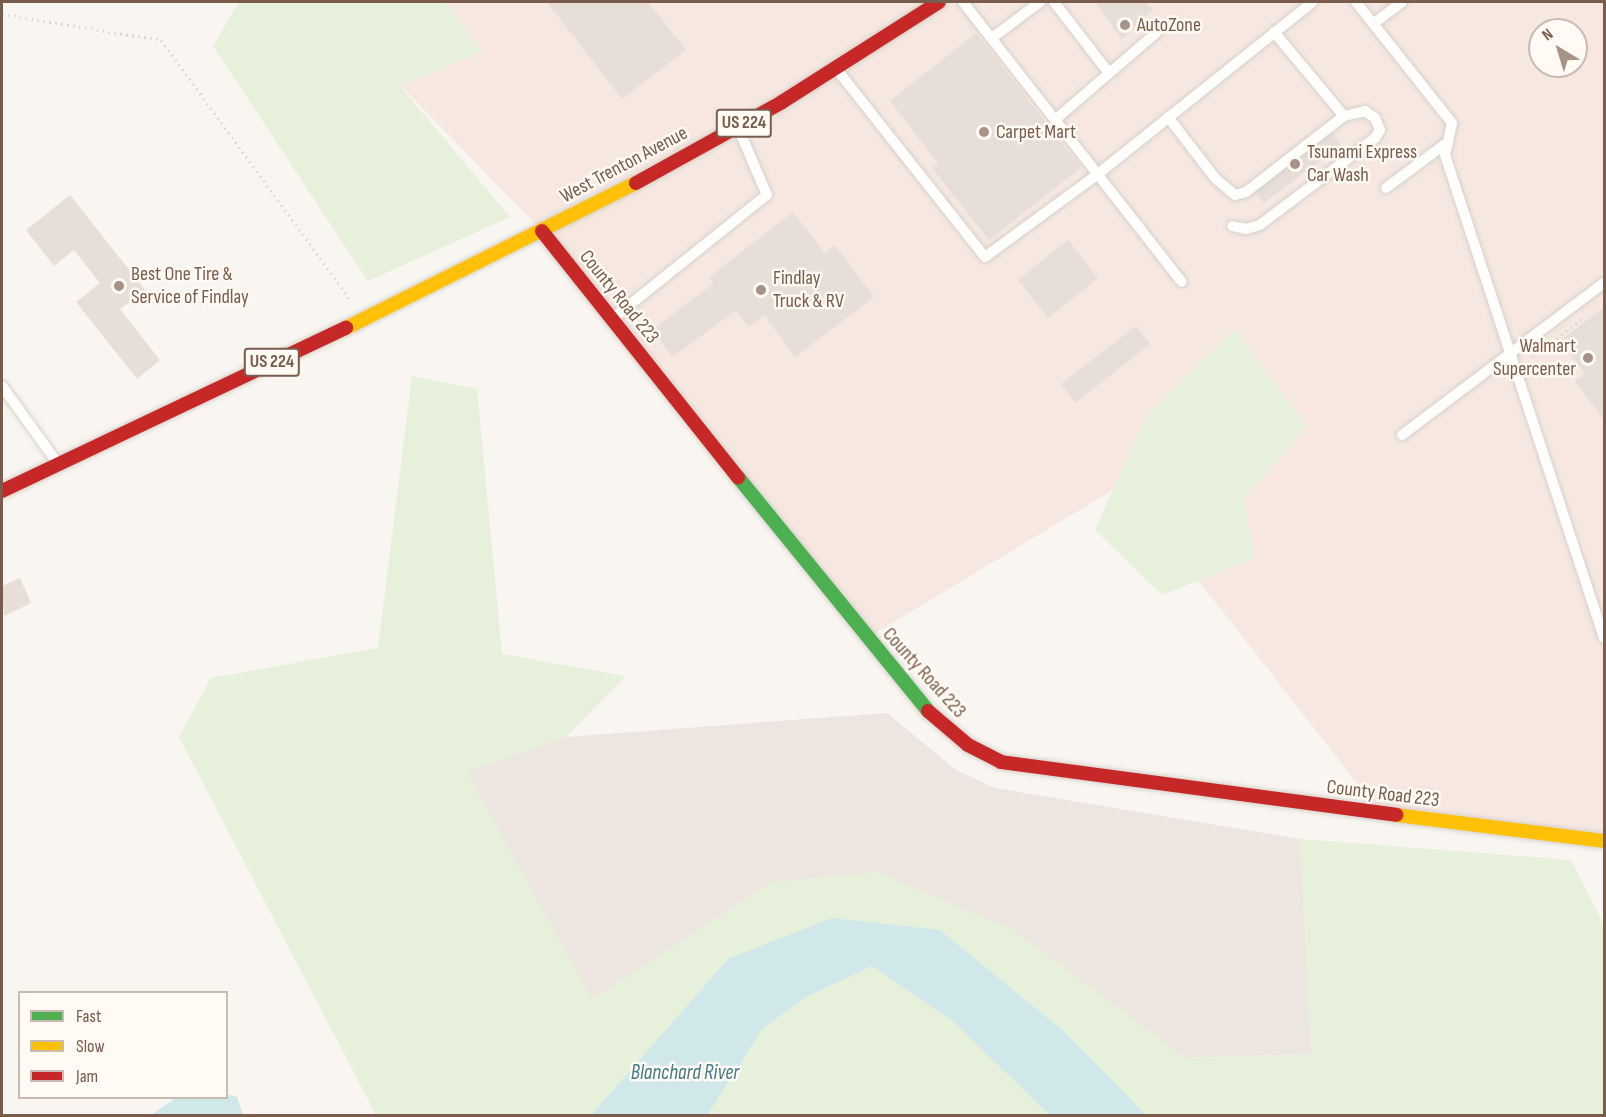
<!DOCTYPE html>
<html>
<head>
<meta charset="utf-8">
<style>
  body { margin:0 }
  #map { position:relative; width:1606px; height:1117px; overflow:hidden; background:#f9f5f0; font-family:"Sofia Sans Condensed",sans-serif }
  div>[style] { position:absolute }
  .commercial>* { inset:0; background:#f6e8e1 }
  .industrial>* { inset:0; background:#ede5e0 }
  .green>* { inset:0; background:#e7f0db }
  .water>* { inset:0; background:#d0e8ea }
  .building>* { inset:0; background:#e6ded7 }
  .path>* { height:3px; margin-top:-1.5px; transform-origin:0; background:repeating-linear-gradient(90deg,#dcd5d0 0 1.5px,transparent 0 6px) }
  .roads { filter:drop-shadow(0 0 2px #d7d1cb) drop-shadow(0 0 2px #d7d1cb) }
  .lane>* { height:10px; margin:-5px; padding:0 5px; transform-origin:5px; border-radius:5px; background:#fefefd }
  .fast>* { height:14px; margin:-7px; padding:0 7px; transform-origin:7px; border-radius:7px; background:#4caf50 }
  .slow>* { height:14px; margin:-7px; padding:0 7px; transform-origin:7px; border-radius:7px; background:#ffc107 }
  .jam>* { height:14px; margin:-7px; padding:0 7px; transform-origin:7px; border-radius:7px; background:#c62828 }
  .dots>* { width:16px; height:16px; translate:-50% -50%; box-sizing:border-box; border:3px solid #fffaf3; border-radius:50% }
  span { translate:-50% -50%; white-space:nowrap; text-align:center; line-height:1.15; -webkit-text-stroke:5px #fffaf3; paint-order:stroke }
  .shield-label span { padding:2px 4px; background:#fffaf3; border:2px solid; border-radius:4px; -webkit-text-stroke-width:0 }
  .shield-label { font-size:18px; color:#7a5c4d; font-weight:700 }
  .poi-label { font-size:20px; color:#7a5c4d }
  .left { translate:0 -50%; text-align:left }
  .right { translate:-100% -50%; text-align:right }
  .street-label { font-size:20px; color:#7a5c4d }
  .water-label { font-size:21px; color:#437c86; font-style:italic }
  .frame { position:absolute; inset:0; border:3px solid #7a5c4d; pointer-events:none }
  .legend { position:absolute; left:18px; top:991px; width:210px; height:108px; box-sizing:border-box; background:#fffaf3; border:2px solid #cabbb1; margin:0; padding:8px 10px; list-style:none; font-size:18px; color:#7a5c4d }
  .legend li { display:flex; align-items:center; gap:12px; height:30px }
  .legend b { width:30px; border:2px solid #cabbb1 }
  .north { position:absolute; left:1528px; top:18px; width:60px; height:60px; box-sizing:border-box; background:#fffaf3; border:2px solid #cabbb1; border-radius:50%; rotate:322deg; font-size:16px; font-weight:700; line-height:24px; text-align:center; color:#7a5c4d }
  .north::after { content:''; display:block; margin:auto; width:21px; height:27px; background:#a69286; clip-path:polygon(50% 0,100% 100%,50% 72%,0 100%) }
</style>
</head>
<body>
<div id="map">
  <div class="commercial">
    <i style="clip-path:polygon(evenodd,445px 2px,1604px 2px,1604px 841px,1381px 814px,1123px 484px,867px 638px,542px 231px,400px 85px,482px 51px,445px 2px,1540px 30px,1576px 30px,1576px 66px,1540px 66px,1540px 30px)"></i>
  </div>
  <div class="industrial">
    <i style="clip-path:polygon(887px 713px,956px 770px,995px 788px,1300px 839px,1312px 1054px,1185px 1058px,1011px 929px,772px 882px,592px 1000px,466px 772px,566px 737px)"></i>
  </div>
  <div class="green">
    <i style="clip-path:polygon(239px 2px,445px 2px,482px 51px,400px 86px,510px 217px,368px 281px,213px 46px)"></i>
    <i style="clip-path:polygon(1235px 329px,1307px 427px,1244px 498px,1254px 558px,1162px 595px,1095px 530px,1148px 413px)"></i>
    <i style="clip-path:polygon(412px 376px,477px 389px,502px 654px,626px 676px,566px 737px,467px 772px,592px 999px,772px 882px,877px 872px,1011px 929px,1185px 1058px,1311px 1054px,1300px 839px,1571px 860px,1604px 925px,1604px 1115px,1146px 1115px,1066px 1033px,940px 930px,728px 959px,591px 1115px,376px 1115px,179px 737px,211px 678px,378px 648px)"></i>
    <i style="clip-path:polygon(872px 966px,951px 1020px,1053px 1116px,708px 1116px,762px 1029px,806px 997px)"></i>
  </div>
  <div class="water">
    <i style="clip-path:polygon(832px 918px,940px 930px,1066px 1033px,1146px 1115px,1050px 1115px,951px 1020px,872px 966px,806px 997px,762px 1029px,708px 1115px,591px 1115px,728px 959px)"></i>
    <i style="clip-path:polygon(227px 1094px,237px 1097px,243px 1115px,151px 1115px,176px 1098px,226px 1098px)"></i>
  </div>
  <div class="building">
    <i style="clip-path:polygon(547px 2px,648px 2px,686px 50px,622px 99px)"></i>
    <i style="clip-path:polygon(1095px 2px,1146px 2px,1153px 10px,1122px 39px)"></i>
    <i style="clip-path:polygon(976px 33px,1081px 168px,989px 240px,932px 168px,938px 163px,890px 101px)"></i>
    <i style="clip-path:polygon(1326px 125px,1341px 145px,1264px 203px,1249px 183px)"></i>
    <i style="clip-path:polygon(70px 195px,145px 290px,120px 309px,160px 360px,137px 379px,76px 302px,100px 283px,74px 250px,54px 266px,26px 230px)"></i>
    <i style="clip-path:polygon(793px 212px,825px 253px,835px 245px,874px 297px,795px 357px,764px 315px,749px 327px,736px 310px,673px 357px,652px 330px,714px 283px,709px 277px)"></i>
    <i style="clip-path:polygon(1068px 240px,1098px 278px,1048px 318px,1018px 280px)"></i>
    <i style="clip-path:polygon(1604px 307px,1604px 420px,1575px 381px,1585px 374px,1560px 341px)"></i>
    <i style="clip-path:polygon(1136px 326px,1150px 344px,1075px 403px,1061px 384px)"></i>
    <i style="clip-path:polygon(20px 578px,31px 603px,4px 616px,2px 586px)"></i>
  </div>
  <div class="path">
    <i style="left:2px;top:14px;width:161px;rotate:9.3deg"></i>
    <i style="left:161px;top:40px;width:323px;rotate:53.9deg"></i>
    <i style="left:1533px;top:357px;width:65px;rotate:-38.1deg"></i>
  </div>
  <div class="roads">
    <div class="lane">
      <i style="left:963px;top:2px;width:355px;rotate:52deg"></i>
      <i style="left:1054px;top:2px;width:90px;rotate:52.2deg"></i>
      <i style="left:1356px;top:2px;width:154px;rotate:51.6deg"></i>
      <i style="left:1452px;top:123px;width:33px;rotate:102deg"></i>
      <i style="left:1445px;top:155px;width:508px;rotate:71.78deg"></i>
      <i style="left:1373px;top:24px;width:36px;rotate:-37deg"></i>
      <i style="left:1274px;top:32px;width:109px;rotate:50.2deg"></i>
      <i style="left:992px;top:38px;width:60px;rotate:-36.9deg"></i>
      <i style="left:838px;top:71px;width:237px;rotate:51.7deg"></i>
      <i style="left:985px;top:257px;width:140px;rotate:-36.3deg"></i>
      <i style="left:1098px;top:174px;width:275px;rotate:-38.7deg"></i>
      <i style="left:1168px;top:117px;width:78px;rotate:52.3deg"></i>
      <i style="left:1216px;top:179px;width:25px;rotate:40deg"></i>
      <i style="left:1235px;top:195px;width:11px;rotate:-15deg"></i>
      <i style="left:1246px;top:192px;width:124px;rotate:-37.8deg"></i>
      <i style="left:1344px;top:116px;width:22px;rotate:-13deg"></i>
      <i style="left:1365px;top:111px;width:12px;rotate:35deg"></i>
      <i style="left:1375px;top:118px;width:13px;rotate:67deg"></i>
      <i style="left:1380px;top:130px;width:9px;rotate:122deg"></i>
      <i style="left:1375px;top:138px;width:144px;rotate:142.9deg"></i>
      <i style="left:1260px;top:225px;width:15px;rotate:164deg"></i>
      <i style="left:1246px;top:229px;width:14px;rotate:-168deg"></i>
      <i style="left:1056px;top:119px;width:133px;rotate:-40.7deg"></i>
      <i style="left:1386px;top:188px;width:77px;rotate:-36.6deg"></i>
      <i style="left:612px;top:319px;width:198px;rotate:-38.7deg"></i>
      <i style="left:767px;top:195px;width:71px;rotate:-113.3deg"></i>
      <i style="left:2px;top:386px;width:92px;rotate:54.2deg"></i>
      <i style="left:1402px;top:435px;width:253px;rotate:-37deg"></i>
    </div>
    <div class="fast">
      <i style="left:738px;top:477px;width:301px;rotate:50.9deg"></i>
    </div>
    <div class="slow">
      <i style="left:346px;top:328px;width:324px;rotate:-26.6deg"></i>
      <i style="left:1396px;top:815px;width:210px;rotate:7.1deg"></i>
    </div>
    <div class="jam">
      <i style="left:636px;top:183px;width:167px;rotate:-29deg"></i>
      <i style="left:782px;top:102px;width:186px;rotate:-32.5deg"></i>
      <i style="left:542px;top:231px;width:315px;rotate:51.5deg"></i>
      <i style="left:2px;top:491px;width:381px;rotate:-25.4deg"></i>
      <i style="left:928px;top:711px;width:52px;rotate:40.4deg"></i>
      <i style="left:968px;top:745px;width:37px;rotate:27deg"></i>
      <i style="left:1001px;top:762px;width:399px;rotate:7.6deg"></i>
    </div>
  </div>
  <div class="dots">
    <i style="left:1125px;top:25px;background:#a69286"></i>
    <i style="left:984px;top:132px;background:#a69286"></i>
    <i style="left:1295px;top:164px;background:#a69286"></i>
    <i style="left:119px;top:286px;background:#a69286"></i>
    <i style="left:761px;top:290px;background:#a69286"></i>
    <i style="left:1588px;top:358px;background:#a69286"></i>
  </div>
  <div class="shield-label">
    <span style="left:744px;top:123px">US 224</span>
    <span style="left:272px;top:362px">US 224</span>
  </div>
  <div class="poi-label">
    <span class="left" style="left:1137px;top:25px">AutoZone</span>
    <span class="left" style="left:996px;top:132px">Carpet Mart</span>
    <span class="left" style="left:1307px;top:164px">Tsunami Express<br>Car Wash</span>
    <span class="left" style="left:131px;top:286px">Best One Tire &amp;<br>Service of Findlay</span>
    <span class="left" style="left:773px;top:290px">Findlay<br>Truck &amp; RV</span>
    <span class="right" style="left:1576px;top:358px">Walmart<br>Supercenter</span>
  </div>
  <div class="street-label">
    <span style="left:624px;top:165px;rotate:-28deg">West Trenton Avenue</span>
    <span style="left:619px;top:297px;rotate:51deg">County Road 223</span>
    <span style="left:924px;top:673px;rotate:48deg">County Road 223</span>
    <span style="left:1383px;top:794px;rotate:7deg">County Road 223</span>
  </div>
  <div class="water-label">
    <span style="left:685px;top:1073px">Blanchard River</span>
  </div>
  <div class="frame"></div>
  <ul class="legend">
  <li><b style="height:8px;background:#4caf50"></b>Fast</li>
  <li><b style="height:8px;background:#ffc107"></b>Slow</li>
  <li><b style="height:8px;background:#c62828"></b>Jam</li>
  </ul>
  <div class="north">N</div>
</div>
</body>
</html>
